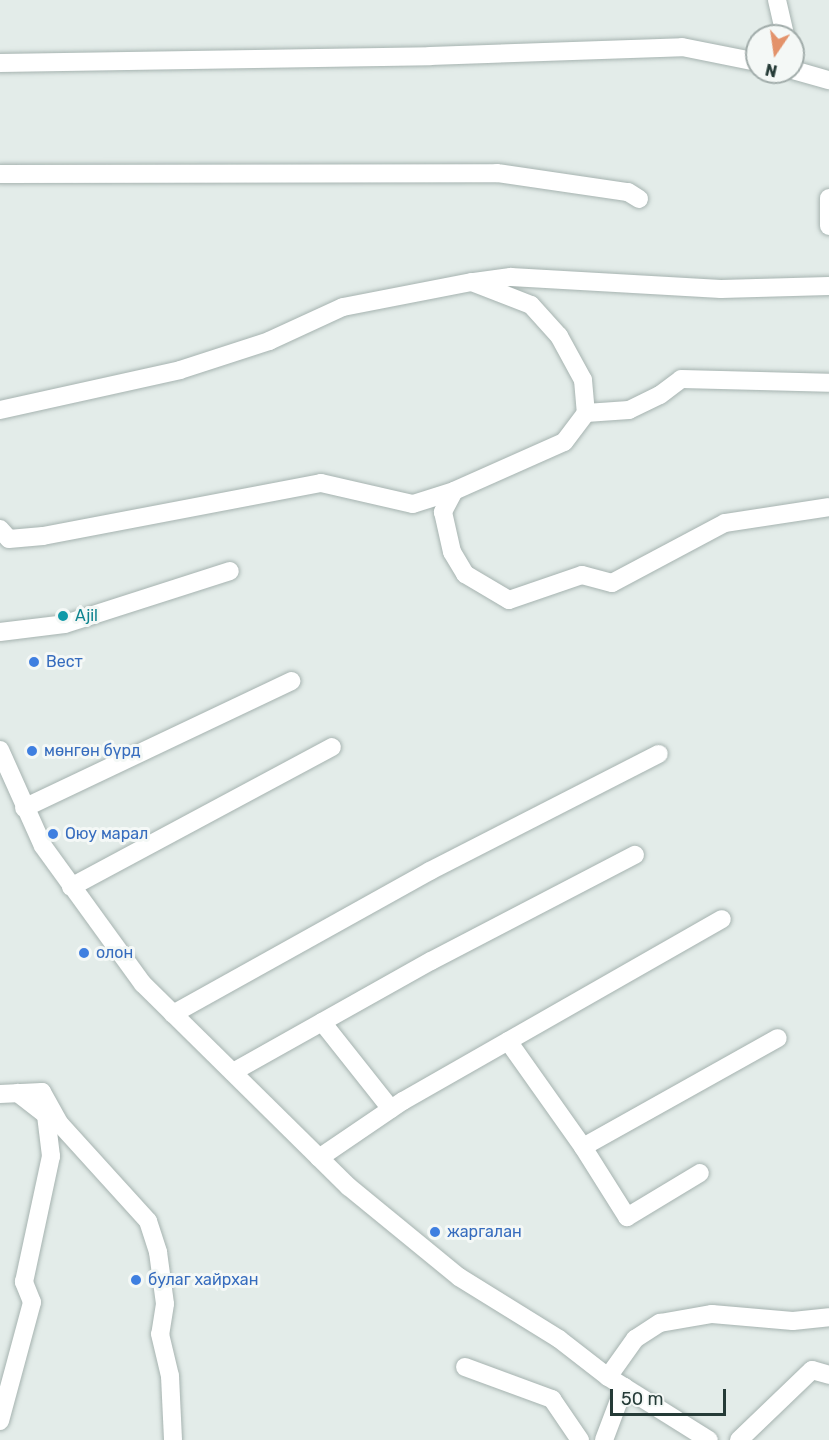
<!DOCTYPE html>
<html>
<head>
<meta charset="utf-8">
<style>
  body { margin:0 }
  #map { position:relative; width:829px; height:1440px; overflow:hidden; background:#e3ece9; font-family:Rubik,sans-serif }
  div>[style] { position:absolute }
  .roads { filter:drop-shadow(0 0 2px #a6b3b0) drop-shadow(0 0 2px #a6b3b0) }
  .street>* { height:18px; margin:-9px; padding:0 9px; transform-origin:9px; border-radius:9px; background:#fff }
  .secondary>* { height:18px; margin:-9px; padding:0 9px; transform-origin:9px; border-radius:9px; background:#fff }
  .dots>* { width:16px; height:16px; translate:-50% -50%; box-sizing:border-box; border:3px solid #f4f8f6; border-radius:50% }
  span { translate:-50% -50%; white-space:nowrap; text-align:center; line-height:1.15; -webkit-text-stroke:6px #f4f8f6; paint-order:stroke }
  .culture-label { font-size:16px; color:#0d838f }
  .left { translate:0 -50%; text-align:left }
  .shop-label { font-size:16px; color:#366cbe }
  .north { position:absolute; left:745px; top:24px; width:60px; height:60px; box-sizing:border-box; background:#f4f8f6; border:2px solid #a1acaa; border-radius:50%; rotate:193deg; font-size:16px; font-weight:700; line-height:24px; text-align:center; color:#253b37 }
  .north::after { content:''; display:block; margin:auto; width:21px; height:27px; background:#e3926a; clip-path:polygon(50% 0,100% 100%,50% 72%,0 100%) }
  .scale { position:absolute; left:610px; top:1389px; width:116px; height:27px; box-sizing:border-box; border:3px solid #253b37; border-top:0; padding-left:8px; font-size:18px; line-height:21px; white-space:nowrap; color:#253b37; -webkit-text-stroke:4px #f4f8f6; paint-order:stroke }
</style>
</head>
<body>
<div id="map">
  <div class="roads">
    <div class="street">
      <i style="left:777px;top:0;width:37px;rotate:77deg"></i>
      <i style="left:0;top:63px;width:430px;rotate:-0.9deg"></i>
      <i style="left:430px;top:56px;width:252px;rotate:-2deg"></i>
      <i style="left:682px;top:47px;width:76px;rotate:11.3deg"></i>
      <i style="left:793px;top:70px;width:37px;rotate:16deg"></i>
      <i style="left:0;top:174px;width:497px;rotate:-0.1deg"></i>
      <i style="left:497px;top:173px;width:132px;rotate:8.3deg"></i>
      <i style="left:628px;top:192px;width:13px;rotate:32deg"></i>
      <i style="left:829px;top:198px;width:28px;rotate:90deg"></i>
      <i style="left:474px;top:282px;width:37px;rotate:-8deg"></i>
      <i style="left:511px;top:277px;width:210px;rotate:3.3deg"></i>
      <i style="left:721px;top:289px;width:108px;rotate:-1.6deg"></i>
      <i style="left:0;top:410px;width:184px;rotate:-12.5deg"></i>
      <i style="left:180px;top:370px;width:94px;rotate:-18deg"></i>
      <i style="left:269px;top:341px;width:81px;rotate:-24.7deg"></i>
      <i style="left:343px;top:307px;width:131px;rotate:-11deg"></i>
      <i style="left:472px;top:282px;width:63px;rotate:21.3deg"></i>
      <i style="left:531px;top:305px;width:42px;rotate:47.9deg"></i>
      <i style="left:559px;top:336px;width:50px;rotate:61.4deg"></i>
      <i style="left:583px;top:380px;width:33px;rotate:85deg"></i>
      <i style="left:586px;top:413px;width:36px;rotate:127deg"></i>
      <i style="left:564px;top:442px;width:120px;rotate:156deg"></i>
      <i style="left:454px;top:491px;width:24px;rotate:118deg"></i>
      <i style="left:443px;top:512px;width:41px;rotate:77.3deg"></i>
      <i style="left:452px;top:552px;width:26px;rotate:59deg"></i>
      <i style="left:465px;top:574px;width:51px;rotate:30.6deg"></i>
      <i style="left:509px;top:600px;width:77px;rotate:-18.9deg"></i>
      <i style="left:582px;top:575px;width:31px;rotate:15deg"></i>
      <i style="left:612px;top:583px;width:128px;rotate:-28deg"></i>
      <i style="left:725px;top:523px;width:105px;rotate:-8.7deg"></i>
      <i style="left:586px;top:413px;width:43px;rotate:-4deg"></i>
      <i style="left:629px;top:410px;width:34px;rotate:-26deg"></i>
      <i style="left:660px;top:395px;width:26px;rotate:-37deg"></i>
      <i style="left:681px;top:379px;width:148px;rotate:1.5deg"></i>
      <i style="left:0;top:529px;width:13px;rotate:48deg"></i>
      <i style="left:9px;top:539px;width:34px;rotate:-5deg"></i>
      <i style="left:43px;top:536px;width:283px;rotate:-10.8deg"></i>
      <i style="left:321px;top:483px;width:94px;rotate:12.9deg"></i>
      <i style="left:413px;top:504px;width:43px;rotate:-17.6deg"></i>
      <i style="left:0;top:632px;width:65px;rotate:-7deg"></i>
      <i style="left:65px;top:624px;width:173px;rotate:-17.8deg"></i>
      <i style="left:24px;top:808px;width:296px;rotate:-25.4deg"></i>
      <i style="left:71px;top:887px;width:296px;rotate:-28.2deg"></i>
      <i style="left:173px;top:1014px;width:294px;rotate:-29.1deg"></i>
      <i style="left:430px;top:871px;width:257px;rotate:-27.1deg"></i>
      <i style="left:322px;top:1022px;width:111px;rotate:51.6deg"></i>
      <i style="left:508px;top:1041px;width:130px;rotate:54.7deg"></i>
      <i style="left:583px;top:1147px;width:83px;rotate:57.8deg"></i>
      <i style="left:627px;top:1217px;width:85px;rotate:-31.1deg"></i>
      <i style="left:233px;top:1072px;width:227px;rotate:-29.3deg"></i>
      <i style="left:431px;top:961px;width:230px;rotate:-27.5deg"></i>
      <i style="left:0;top:1094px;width:42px;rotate:-2.7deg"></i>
      <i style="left:42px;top:1092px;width:37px;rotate:61deg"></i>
      <i style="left:60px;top:1124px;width:131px;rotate:47.8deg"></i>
      <i style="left:148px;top:1221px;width:33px;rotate:72deg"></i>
      <i style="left:158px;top:1252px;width:52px;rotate:82.3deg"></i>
      <i style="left:165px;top:1304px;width:30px;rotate:99deg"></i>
      <i style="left:160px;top:1334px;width:43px;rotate:76.6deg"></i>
      <i style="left:170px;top:1376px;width:64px;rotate:87.3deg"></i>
      <i style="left:583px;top:1147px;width:223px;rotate:-29.2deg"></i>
      <i style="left:319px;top:1158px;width:102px;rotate:-34.2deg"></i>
      <i style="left:403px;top:1101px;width:367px;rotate:-29.7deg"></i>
      <i style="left:465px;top:1367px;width:93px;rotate:20.2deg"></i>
      <i style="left:552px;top:1399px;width:50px;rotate:55.7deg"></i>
      <i style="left:608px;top:1377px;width:47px;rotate:-54.6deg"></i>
      <i style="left:635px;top:1339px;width:30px;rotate:-33deg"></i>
      <i style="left:660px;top:1323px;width:53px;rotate:-9.8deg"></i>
      <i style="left:712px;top:1314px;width:81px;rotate:4.9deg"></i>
      <i style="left:793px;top:1321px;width:36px;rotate:-6deg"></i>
      <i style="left:0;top:1421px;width:123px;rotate:-74.9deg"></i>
      <i style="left:32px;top:1302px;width:22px;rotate:-112deg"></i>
      <i style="left:24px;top:1282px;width:129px;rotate:-77.9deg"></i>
      <i style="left:51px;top:1156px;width:41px;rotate:-97deg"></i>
      <i style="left:46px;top:1115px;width:36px;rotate:-142deg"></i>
      <i style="left:604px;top:1440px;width:57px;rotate:-69.3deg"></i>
      <i style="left:739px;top:1440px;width:101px;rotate:-43.8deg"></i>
      <i style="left:812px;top:1370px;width:18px;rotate:16deg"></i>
    </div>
    <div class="secondary">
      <i style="left:0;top:750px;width:105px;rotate:65.9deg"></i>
      <i style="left:43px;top:846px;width:170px;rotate:54.1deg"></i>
      <i style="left:143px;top:984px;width:289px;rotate:44.6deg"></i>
      <i style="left:349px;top:1187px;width:142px;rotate:39.3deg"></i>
      <i style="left:459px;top:1277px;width:118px;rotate:31.8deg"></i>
      <i style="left:559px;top:1339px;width:62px;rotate:37.8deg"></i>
      <i style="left:608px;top:1377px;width:119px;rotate:32deg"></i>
    </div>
  </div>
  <div class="dots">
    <i style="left:63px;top:616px;background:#0f9aa8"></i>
    <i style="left:34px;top:662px;background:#3f7fe0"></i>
    <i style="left:32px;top:751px;background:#3f7fe0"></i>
    <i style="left:53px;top:834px;background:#3f7fe0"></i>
    <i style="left:84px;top:953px;background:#3f7fe0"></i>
    <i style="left:435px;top:1232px;background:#3f7fe0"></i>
    <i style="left:136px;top:1280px;background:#3f7fe0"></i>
  </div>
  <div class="culture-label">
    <span class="left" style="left:75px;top:616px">Ajil</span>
  </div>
  <div class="shop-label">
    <span class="left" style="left:46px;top:662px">Вест</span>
    <span class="left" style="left:44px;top:751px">мөнгөн бүрд</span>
    <span class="left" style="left:65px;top:834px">Оюу марал</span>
    <span class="left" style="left:96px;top:953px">олон</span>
    <span class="left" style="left:447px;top:1232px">жаргалан</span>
    <span class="left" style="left:148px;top:1280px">булаг хайрхан</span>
  </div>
  <div class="north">N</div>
  <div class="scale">50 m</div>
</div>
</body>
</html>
